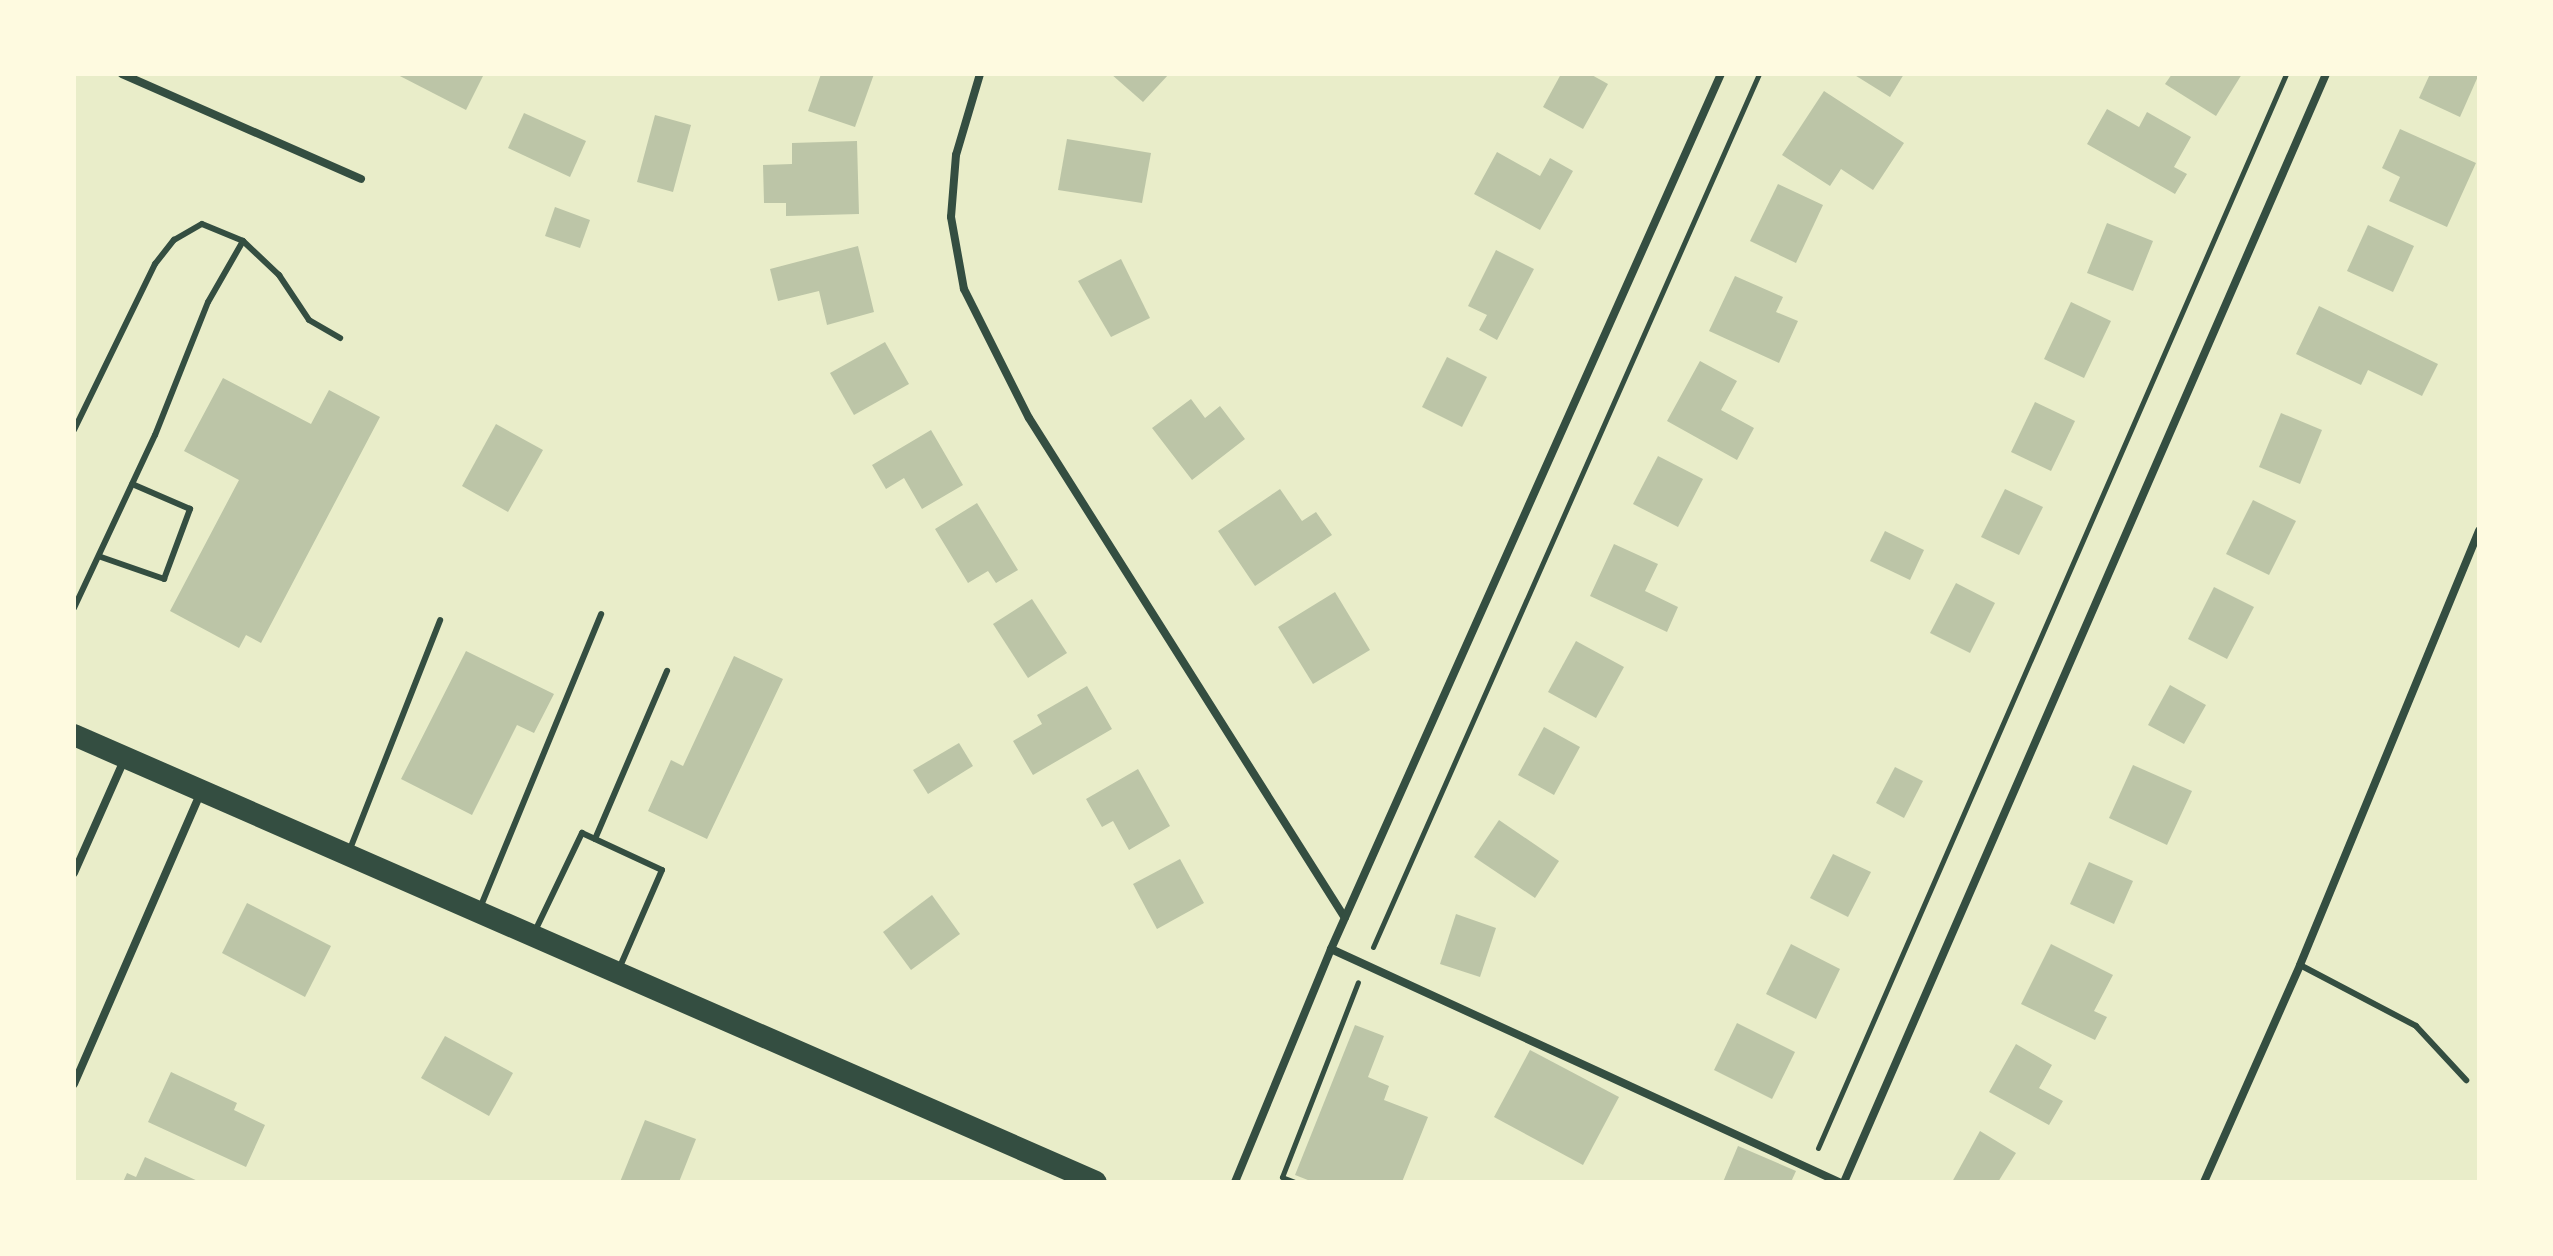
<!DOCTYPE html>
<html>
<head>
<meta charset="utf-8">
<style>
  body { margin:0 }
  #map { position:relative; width:2553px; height:1256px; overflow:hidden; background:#e9edc9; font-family:Montserrat,sans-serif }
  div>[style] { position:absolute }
  .building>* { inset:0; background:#bcc5a7 }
  .path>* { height:5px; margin:-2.5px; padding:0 2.5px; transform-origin:2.5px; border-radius:2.5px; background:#344e41 }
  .service>* { height:6px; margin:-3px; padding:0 3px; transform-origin:3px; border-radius:3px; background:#344e41 }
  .minor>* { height:8px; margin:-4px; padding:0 4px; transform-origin:4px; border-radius:4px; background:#344e41 }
  .trunk>* { height:22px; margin:-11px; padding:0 11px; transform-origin:11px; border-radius:11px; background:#344e41 }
  span { translate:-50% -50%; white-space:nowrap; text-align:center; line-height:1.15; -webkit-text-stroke:6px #fefae0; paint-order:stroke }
  .frame { position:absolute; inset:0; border:76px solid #fefae0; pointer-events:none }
</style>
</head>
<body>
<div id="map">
  <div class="building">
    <i style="clip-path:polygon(396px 74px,484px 74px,466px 110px)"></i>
    <i style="clip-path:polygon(821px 74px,874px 74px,855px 127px,808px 111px)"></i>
    <i style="clip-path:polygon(1111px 74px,1169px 74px,1143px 102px)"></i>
    <i style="clip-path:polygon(1561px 74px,1590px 74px,1608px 84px,1583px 129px,1543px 107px)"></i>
    <i style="clip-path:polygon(1853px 74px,1904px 74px,1890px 97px)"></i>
    <i style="clip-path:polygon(2172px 74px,2242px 74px,2216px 116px,2165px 84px)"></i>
    <i style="clip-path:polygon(2430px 74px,2479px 74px,2460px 117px,2419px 98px)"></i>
    <i style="clip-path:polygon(1824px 91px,1904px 143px,1873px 190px,1841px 169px,1830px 186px,1782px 155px)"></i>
    <i style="clip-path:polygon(2107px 109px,2139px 127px,2147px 112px,2191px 137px,2174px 167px,2187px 174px,2175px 194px,2087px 144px)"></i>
    <i style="clip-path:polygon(524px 113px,586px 141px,570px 177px,508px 148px)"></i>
    <i style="clip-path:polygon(655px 115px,691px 125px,673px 192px,637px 182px)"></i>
    <i style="clip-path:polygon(2400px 129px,2476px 163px,2447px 227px,2389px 201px,2400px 177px,2382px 168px)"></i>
    <i style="clip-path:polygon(1067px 139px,1151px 153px,1142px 203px,1058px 190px)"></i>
    <i style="clip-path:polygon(857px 141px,859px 214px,786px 216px,786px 203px,764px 203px,763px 165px,792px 164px,792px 143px)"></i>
    <i style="clip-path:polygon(1497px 152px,1540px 176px,1550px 158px,1573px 171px,1540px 230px,1474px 194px)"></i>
    <i style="clip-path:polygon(1778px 184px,1823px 205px,1796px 263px,1750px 241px)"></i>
    <i style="clip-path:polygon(555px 207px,590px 220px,580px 248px,545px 236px)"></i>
    <i style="clip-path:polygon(2107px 223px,2153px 241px,2133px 291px,2087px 273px)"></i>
    <i style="clip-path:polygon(2368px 225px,2414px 246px,2393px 292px,2347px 271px)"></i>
    <i style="clip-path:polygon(858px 246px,874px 312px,827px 325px,819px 291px,778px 301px,770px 269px)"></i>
    <i style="clip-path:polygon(1496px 250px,1534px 269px,1497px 340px,1479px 330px,1487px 315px,1468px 306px)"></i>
    <i style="clip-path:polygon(1121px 259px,1150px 318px,1111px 337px,1078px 281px)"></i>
    <i style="clip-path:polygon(1735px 276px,1783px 297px,1776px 312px,1798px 321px,1779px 363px,1709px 331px)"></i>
    <i style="clip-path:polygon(2071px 302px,2111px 321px,2084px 378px,2044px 359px)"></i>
    <i style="clip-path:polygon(2319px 306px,2438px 364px,2422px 396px,2368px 370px,2361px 385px,2296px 354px)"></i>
    <i style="clip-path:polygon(885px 342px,909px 384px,854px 415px,830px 373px)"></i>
    <i style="clip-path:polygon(1447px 357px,1487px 377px,1462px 427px,1422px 407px)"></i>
    <i style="clip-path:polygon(1700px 361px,1737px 381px,1721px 410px,1754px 428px,1737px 460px,1667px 421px)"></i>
    <i style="clip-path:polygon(223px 378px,311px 424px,329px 390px,380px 417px,261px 643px,246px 635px,239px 648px,170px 611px,239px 480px,184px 451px)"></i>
    <i style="clip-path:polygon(1191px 399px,1205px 418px,1220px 406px,1245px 439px,1192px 480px,1152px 428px)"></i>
    <i style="clip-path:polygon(2035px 402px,2075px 421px,2051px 471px,2011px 452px)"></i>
    <i style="clip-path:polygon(2281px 413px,2322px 430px,2300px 484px,2259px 467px)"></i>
    <i style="clip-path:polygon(496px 424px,543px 450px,508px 512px,462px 486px)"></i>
    <i style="clip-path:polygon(931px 430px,963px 485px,922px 509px,904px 478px,886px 489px,872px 465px)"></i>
    <i style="clip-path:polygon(1658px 456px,1703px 479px,1678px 527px,1633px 504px)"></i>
    <i style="clip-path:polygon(1280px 489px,1302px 521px,1316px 512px,1332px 535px,1255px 586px,1218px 531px)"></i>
    <i style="clip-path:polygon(2005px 489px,2043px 507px,2019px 555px,1981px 537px)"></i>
    <i style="clip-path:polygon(2253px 500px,2296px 521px,2269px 575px,2226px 554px)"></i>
    <i style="clip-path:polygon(977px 503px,1018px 570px,996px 583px,988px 571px,968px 583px,935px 529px)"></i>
    <i style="clip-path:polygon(1885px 531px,1924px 550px,1910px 580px,1870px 561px)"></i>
    <i style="clip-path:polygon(1614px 544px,1658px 564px,1645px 591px,1678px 607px,1667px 632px,1590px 596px)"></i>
    <i style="clip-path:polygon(1956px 583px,1995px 603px,1970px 653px,1930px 633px)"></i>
    <i style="clip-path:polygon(2214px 587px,2254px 607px,2227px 659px,2188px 639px)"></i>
    <i style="clip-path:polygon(1335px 592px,1370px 650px,1313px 684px,1278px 627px)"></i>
    <i style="clip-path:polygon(1032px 599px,1067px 653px,1028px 678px,993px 624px)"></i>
    <i style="clip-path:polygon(1576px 641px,1624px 667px,1596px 718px,1548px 692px)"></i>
    <i style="clip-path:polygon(466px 651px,554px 694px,534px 733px,517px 725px,472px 815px,401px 779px)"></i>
    <i style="clip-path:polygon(734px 656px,783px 679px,707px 839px,648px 811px,671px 760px,683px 766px)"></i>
    <i style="clip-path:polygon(2170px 685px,2206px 705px,2184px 744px,2148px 725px)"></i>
    <i style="clip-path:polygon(1087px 686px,1112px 729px,1033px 775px,1013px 741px,1042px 724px,1037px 715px)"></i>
    <i style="clip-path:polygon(1544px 727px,1580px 747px,1554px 795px,1518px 775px)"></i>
    <i style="clip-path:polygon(959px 743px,973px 766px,928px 794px,913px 770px)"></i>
    <i style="clip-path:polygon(2133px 765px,2192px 791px,2167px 845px,2109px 818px)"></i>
    <i style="clip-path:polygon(1895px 767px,1923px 781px,1904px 818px,1876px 803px)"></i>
    <i style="clip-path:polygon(1138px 769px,1170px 826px,1129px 850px,1113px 821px,1102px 827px,1086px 799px)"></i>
    <i style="clip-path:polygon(1499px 820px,1559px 861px,1535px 898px,1474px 857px)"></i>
    <i style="clip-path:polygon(1833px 854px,1871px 872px,1848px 917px,1810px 898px)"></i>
    <i style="clip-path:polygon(1180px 859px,1204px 903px,1157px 929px,1133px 884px)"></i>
    <i style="clip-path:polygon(2089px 862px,2133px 881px,2114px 924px,2070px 904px)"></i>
    <i style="clip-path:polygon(932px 895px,960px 934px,911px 970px,883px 932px)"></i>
    <i style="clip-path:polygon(247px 903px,331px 946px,305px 997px,222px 953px)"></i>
    <i style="clip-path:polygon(1456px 914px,1496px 928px,1480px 977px,1440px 964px)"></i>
    <i style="clip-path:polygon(1791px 944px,1840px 969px,1816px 1019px,1766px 994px)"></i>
    <i style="clip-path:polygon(2051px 944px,2113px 975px,2094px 1011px,2107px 1017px,2095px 1040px,2021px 1004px)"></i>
    <i style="clip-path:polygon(1737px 1023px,1795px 1052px,1772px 1099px,1714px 1070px)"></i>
    <i style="clip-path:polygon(1355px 1025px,1384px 1036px,1368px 1077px,1389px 1086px,1384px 1100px,1428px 1117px,1402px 1182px,1313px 1182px,1295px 1175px)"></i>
    <i style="clip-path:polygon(445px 1036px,513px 1073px,489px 1116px,421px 1078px)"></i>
    <i style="clip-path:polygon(2016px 1044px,2052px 1065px,2039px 1088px,2063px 1101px,2049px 1125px,1989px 1092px)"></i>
    <i style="clip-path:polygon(1530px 1050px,1619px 1097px,1583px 1165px,1494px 1117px)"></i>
    <i style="clip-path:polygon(171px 1072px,237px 1103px,234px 1110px,265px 1125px,246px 1167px,148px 1122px)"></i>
    <i style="clip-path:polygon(645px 1120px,696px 1139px,679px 1182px,620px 1182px)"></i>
    <i style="clip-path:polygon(1980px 1131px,2016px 1153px,1998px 1182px,1952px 1182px)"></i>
    <i style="clip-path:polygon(1738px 1146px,1796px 1171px,1791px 1182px,1723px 1182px)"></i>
    <i style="clip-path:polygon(145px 1157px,200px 1182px,123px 1182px,127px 1173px,136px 1177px)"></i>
  </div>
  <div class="path">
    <i style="left:1373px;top:947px;width:955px;rotate:-66.15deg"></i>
    <i style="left:1818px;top:1148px;width:1172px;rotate:-66.45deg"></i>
    <i style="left:1295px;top:1182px;width:14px;rotate:-159deg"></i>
    <i style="left:1282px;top:1177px;width:209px;rotate:-68.7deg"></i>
  </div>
  <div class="service">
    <i style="left:243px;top:241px;width:50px;rotate:43.4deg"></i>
    <i style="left:279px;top:275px;width:54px;rotate:56.3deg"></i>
    <i style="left:309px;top:320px;width:36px;rotate:30deg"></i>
    <i style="left:74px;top:430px;width:185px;rotate:-64deg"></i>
    <i style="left:155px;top:264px;width:31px;rotate:-52deg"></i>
    <i style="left:174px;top:240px;width:32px;rotate:-30deg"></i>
    <i style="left:202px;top:224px;width:44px;rotate:22.5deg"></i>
    <i style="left:243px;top:241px;width:70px;rotate:119.8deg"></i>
    <i style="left:208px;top:302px;width:143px;rotate:111.7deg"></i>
    <i style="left:155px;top:435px;width:191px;rotate:115.1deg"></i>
    <i style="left:101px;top:557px;width:67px;rotate:19.2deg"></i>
    <i style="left:164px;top:579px;width:75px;rotate:-69.6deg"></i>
    <i style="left:190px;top:509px;width:63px;rotate:-156.7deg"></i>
    <i style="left:595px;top:839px;width:183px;rotate:-66.8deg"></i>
    <i style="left:350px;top:849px;width:246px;rotate:-68.5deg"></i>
    <i style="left:480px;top:908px;width:318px;rotate:-67.6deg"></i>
    <i style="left:535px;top:931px;width:109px;rotate:-64.4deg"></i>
    <i style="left:582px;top:833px;width:88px;rotate:24.8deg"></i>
    <i style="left:662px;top:870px;width:108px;rotate:113.5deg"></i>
    <i style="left:2300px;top:965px;width:131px;rotate:27.7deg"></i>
    <i style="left:2416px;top:1026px;width:74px;rotate:47.2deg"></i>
  </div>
  <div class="minor">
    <i style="left:122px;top:74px;width:261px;rotate:23.7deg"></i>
    <i style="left:980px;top:74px;width:84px;rotate:106.5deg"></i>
    <i style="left:956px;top:155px;width:62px;rotate:94.6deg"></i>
    <i style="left:951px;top:217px;width:73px;rotate:79.8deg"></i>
    <i style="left:964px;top:289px;width:144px;rotate:63.3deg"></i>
    <i style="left:1029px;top:418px;width:591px;rotate:57.71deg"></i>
    <i style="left:74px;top:873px;width:126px;rotate:-66.1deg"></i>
    <i style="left:1331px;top:949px;width:559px;rotate:24.64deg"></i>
    <i style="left:74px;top:1084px;width:318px;rotate:-66.5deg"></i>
    <i style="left:1235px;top:1182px;width:252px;rotate:-67.6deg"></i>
    <i style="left:1331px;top:949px;width:958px;rotate:-65.98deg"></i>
    <i style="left:1844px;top:1182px;width:1208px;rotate:-66.49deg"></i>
    <i style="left:2204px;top:1182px;width:237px;rotate:-66.1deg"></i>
    <i style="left:2300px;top:965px;width:470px;rotate:-67.6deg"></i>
  </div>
  <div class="trunk">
    <i style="left:74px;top:735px;width:1115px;rotate:23.62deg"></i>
  </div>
  <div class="frame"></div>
</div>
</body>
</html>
